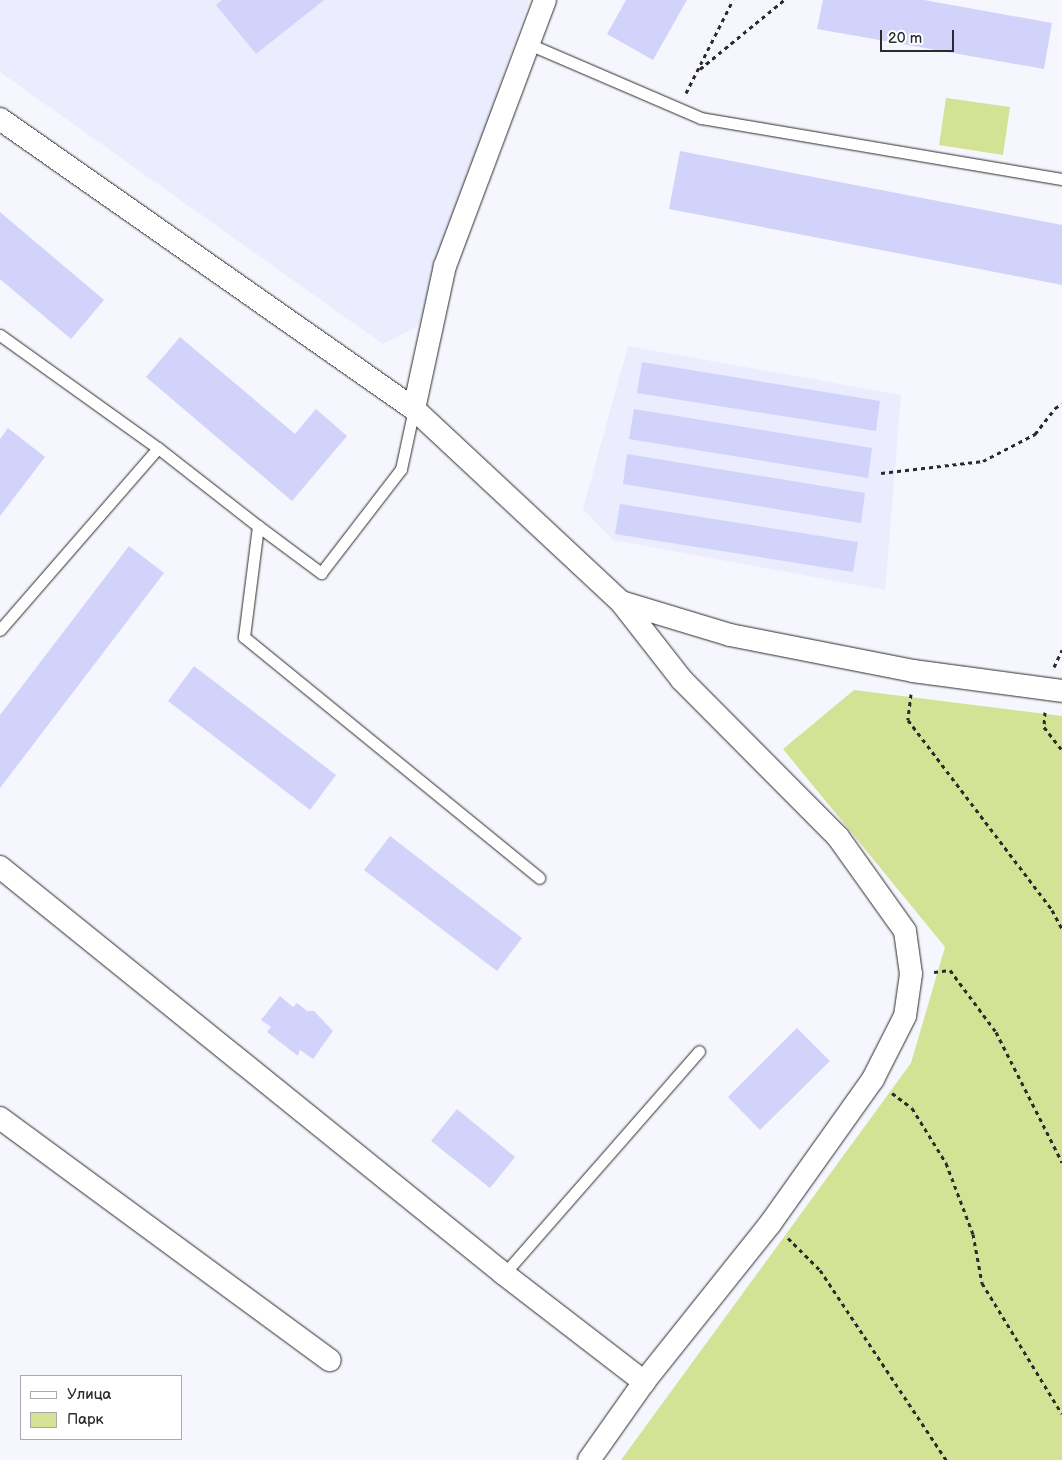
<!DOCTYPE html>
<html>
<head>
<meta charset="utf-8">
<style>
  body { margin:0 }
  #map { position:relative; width:1062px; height:1460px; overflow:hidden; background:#f6f6fe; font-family:"Balsamiq Sans",sans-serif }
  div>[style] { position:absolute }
  .built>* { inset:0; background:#ebecfd }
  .green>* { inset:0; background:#d4e295 }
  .building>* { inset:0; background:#d1d3fb }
  .path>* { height:3px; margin-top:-1.5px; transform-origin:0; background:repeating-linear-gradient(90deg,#2b2b2b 0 4px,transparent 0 8px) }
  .roads { filter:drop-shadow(0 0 1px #2b2b2b) drop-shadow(0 0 1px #2b2b2b) }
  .lane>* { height:11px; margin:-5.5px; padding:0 5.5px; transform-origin:5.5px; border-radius:5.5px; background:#fff }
  .street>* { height:22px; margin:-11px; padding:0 11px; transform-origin:11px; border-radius:11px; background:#fff }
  span { translate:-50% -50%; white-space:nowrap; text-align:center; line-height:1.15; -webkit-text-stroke:4px #fff; paint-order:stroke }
  .legend { position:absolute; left:20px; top:1375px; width:162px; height:65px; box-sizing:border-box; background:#fff; border:1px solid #aaa; margin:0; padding:6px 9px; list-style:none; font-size:15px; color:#2b2b2b }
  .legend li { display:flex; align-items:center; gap:10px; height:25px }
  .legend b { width:25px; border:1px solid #aaa }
  .scale { position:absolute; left:880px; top:30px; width:74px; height:22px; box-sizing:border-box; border:2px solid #2b2b2b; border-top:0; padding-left:6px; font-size:15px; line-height:18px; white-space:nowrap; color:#2b2b2b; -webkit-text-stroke:4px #fff; paint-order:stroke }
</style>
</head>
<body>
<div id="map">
  <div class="built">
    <i style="clip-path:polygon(0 0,529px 0,418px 326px,383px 344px,0 72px)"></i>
    <i style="clip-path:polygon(628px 346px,901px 395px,885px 590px,613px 540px,583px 509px)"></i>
  </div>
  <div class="green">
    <i style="clip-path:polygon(946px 98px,1010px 107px,1003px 155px,939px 145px)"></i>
    <i style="clip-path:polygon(854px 690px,1062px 716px,1062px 1460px,621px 1460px,911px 1063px,945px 947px,783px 749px)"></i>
  </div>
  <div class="building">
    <i style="clip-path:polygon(222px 0,324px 0,256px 54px,216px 5px)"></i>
    <i style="clip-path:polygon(626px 0,687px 0,653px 60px,607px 34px)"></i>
    <i style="clip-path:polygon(823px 0,924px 0,1052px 23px,1044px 69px,817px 29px)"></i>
    <i style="clip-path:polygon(680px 151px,1062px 225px,1062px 285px,669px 209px)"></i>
    <i style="clip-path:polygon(0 212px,104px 300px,71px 339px,0 279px)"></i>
    <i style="clip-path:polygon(180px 337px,295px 434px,316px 409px,347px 436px,292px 501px,146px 377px)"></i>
    <i style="clip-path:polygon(642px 362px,880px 401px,876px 431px,637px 393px)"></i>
    <i style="clip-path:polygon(634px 409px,872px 448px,868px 478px,629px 439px)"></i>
    <i style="clip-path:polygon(8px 428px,45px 457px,0 516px,0 439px)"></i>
    <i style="clip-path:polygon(627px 454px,865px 493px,861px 523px,623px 484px)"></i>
    <i style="clip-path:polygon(620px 504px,858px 542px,853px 572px,615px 534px)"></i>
    <i style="clip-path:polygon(129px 546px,164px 573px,0 788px,0 715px)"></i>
    <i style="clip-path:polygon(194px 666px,336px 775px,310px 810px,168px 701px)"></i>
    <i style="clip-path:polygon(390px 836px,522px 938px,497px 971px,364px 870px)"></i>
    <i style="clip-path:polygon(280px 996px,293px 1007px,297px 1003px,307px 1011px,314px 1011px,333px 1031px,313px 1059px,300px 1050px,298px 1056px,267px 1032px,271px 1027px,261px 1020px)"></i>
    <i style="clip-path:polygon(797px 1028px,830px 1061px,760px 1130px,728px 1097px)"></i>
    <i style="clip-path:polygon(457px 1109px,515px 1157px,490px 1188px,431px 1141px)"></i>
  </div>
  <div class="path">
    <i style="left:700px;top:69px;width:109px;rotate:-39.4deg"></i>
    <i style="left:686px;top:93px;width:104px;rotate:-63.2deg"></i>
    <i style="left:881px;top:473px;width:103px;rotate:-6.7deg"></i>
    <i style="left:983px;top:461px;width:59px;rotate:-27.4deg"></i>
    <i style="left:1035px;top:434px;width:33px;rotate:-52deg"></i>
    <i style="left:1055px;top:408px;width:8px;rotate:-30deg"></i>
    <i style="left:1054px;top:667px;width:19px;rotate:-65deg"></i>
    <i style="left:911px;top:694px;width:26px;rotate:97deg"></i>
    <i style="left:908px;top:720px;width:238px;rotate:52.8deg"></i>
    <i style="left:1052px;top:910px;width:21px;rotate:62deg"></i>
    <i style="left:1045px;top:712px;width:15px;rotate:94deg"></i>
    <i style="left:1044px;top:727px;width:29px;rotate:52deg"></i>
    <i style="left:934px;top:972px;width:16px;rotate:-7deg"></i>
    <i style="left:950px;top:970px;width:77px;rotate:53.4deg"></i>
    <i style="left:996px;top:1032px;width:146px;rotate:63.1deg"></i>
    <i style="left:892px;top:1093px;width:25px;rotate:37deg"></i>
    <i style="left:912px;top:1108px;width:65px;rotate:58.3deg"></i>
    <i style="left:946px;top:1163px;width:76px;rotate:69.2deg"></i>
    <i style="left:973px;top:1234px;width:50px;rotate:79.6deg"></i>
    <i style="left:982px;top:1283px;width:153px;rotate:58.6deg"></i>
    <i style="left:788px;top:1238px;width:45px;rotate:45deg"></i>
    <i style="left:820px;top:1270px;width:228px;rotate:56.4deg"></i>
  </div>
  <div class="roads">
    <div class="lane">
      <i style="left:529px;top:44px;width:187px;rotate:23.3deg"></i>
      <i style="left:701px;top:118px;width:366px;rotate:9.6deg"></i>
      <i style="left:0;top:335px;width:194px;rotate:35.6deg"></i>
      <i style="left:158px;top:448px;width:241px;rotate:131deg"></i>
      <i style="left:158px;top:448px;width:127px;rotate:38deg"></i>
      <i style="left:258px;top:526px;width:112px;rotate:97.2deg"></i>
      <i style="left:244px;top:637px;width:381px;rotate:39.2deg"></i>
      <i style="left:258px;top:526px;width:79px;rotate:36.7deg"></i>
      <i style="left:321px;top:573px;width:131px;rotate:-52.4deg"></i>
      <i style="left:401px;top:469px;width:61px;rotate:-77.8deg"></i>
      <i style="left:504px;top:1274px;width:296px;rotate:-48.8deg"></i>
    </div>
    <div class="street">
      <i style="left:0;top:119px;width:505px;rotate:35.01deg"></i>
      <i style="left:414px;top:409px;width:283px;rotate:43deg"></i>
      <i style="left:621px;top:602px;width:99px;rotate:52deg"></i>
      <i style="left:682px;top:680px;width:221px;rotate:45.2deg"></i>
      <i style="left:838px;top:837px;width:115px;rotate:54.5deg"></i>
      <i style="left:905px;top:931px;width:43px;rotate:82.1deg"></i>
      <i style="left:911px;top:974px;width:42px;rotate:98.1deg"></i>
      <i style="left:905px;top:1016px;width:71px;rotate:116.9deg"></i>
      <i style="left:873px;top:1079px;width:178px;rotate:125.4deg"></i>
      <i style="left:770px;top:1224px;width:202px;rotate:128.6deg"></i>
      <i style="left:644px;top:1382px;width:95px;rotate:125.2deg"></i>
      <i style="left:414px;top:409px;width:146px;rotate:-77.8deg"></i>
      <i style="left:445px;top:266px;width:284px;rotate:-69.4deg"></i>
      <i style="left:621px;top:602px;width:114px;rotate:16.8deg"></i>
      <i style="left:730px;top:635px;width:187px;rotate:11.1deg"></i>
      <i style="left:913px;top:671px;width:150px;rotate:7.6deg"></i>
      <i style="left:0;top:867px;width:648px;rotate:38.92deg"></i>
      <i style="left:504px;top:1274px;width:177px;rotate:37.6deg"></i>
      <i style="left:0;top:1118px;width:409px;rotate:36.3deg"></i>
    </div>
  </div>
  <ul class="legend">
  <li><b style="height:6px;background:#fff"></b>Улица</li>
  <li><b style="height:14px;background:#d4e295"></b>Парк</li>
  </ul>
  <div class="scale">20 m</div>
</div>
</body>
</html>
